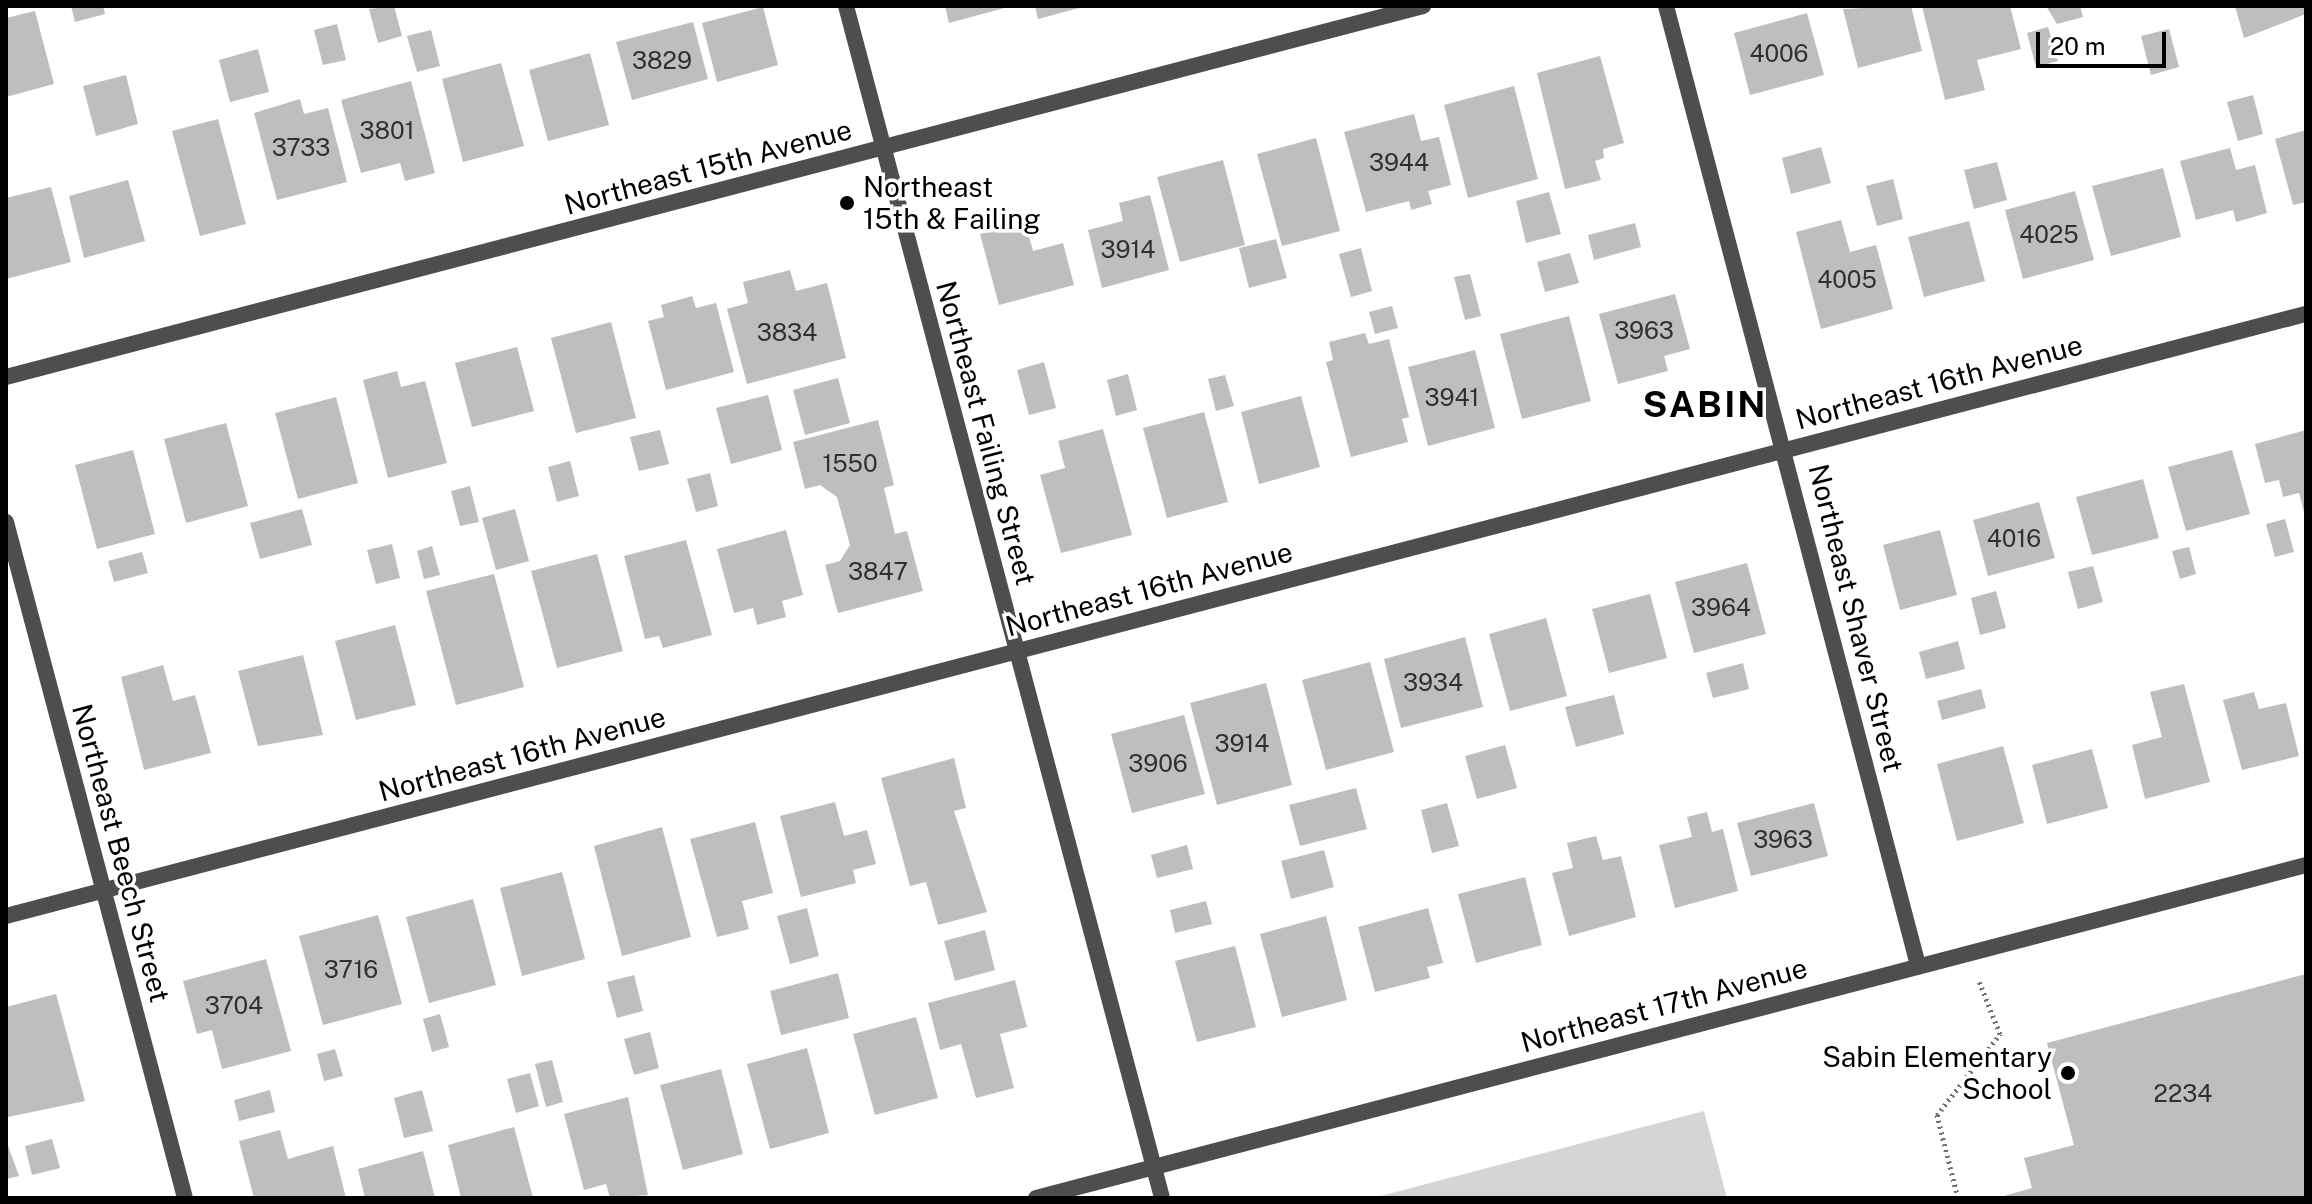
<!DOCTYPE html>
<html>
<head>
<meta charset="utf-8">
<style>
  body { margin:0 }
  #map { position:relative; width:2312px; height:1204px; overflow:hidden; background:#fff; font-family:"Public Sans",sans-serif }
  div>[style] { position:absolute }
  .green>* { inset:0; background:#d5d5d5 }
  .building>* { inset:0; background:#bebebe }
  .path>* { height:5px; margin-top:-2.5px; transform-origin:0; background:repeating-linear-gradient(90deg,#707070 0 2px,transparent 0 6px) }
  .minor>* { height:16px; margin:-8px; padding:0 8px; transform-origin:8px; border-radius:8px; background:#4e4e4e }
  .tertiary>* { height:16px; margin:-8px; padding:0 8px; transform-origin:8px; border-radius:8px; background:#4e4e4e }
  .dots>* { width:22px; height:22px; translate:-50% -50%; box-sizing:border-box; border:4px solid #fff; border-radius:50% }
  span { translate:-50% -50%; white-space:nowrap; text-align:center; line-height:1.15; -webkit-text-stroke:7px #fff; paint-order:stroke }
  .number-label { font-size:24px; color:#303030 }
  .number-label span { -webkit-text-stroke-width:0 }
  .street-label { font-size:28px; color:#000 }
  .poi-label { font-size:28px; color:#000 }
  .left { translate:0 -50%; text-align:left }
  .right { translate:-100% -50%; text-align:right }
  .district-label { font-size:36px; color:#000; font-weight:700; letter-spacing:2px }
  .frame { position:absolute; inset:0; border:8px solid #000; pointer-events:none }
  .scale { position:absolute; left:2036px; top:32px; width:130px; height:36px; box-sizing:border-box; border:4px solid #000; border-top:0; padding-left:10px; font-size:24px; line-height:28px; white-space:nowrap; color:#000; -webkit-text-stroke:6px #fff; paint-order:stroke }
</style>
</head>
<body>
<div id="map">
  <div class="green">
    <i style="clip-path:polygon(1704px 1111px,1727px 1198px,1373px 1198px)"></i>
  </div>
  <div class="building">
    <i style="clip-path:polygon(71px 6px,103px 6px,105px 14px,75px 22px)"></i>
    <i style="clip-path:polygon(394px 6px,402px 36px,378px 43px,369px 9px)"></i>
    <i style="clip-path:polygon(945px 6px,1008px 6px,1008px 7px,949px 23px)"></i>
    <i style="clip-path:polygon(1035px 6px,1083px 6px,1083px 7px,1038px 19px)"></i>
    <i style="clip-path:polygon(1911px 6px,1922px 51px,1858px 68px,1843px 9px)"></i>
    <i style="clip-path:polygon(1922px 6px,2010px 6px,2021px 49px,1977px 60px,1985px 90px,1945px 100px)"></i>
    <i style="clip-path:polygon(2046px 6px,2080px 6px,2083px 17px,2057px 24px)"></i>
    <i style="clip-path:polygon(2235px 6px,2306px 6px,2306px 14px,2244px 38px)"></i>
    <i style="clip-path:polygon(763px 7px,778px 65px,717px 82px,702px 23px)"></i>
    <i style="clip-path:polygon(35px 11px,54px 84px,6px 97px,6px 18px)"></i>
    <i style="clip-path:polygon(1807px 13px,1824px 75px,1750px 95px,1734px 33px)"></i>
    <i style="clip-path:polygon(693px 22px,708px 79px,632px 100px,616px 42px)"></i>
    <i style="clip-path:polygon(337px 24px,346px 60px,323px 65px,314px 30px)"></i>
    <i style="clip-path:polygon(2048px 27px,2058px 61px,2036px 67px,2027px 33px)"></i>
    <i style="clip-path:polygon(2169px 29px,2179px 67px,2151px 75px,2141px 36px)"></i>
    <i style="clip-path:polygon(431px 30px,440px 66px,417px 72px,407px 36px)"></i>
    <i style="clip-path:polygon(258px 49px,269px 92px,230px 102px,219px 60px)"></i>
    <i style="clip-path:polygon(590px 53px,609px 125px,548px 141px,529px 70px)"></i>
    <i style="clip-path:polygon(1600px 56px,1624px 143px,1603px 149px,1604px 158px,1595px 161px,1601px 180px,1565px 189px,1537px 73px)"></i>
    <i style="clip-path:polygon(501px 63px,524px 146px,463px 162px,442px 79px)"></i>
    <i style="clip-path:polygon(126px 75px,138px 124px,96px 136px,83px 86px)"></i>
    <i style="clip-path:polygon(411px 81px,435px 173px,405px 181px,400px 163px,361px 173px,341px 100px)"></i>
    <i style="clip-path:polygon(1514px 86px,1538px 179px,1468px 198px,1444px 105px)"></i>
    <i style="clip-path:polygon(2253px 95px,2263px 134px,2238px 141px,2227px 102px)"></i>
    <i style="clip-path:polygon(300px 99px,304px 114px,328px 108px,347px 182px,277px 200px,254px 113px)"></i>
    <i style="clip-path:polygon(1414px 114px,1421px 141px,1439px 137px,1451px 185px,1428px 191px,1432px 204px,1411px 210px,1409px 201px,1366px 212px,1344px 132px)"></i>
    <i style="clip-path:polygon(218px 119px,246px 224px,200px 236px,172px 131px)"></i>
    <i style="clip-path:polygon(2306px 130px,2306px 202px,2293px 205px,2275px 139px)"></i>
    <i style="clip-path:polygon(1316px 138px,1340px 231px,1282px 246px,1257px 154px)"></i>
    <i style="clip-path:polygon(1821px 147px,1831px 183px,1791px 194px,1782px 158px)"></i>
    <i style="clip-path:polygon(2230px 148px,2236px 170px,2255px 165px,2267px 213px,2236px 222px,2233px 210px,2196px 220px,2180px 161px)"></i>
    <i style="clip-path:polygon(1223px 160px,1245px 245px,1180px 262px,1157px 177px)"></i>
    <i style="clip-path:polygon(1997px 162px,2007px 200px,1974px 209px,1964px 170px)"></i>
    <i style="clip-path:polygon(2163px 168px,2181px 237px,2111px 256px,2092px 186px)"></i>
    <i style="clip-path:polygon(1893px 179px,1903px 219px,1877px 226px,1866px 186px)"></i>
    <i style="clip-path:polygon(128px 180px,145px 241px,84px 258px,69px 196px)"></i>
    <i style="clip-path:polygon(51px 187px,71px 262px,6px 279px,6px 198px)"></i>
    <i style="clip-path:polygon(2075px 191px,2094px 260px,2023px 279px,2005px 210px)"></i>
    <i style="clip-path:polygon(1549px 192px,1561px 234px,1526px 243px,1516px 201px)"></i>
    <i style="clip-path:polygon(1150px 195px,1169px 270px,1102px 288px,1088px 230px,1123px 221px,1119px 203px)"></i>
    <i style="clip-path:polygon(1841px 220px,1850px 252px,1876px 245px,1893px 309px,1821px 329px,1796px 232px)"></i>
    <i style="clip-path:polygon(1969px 221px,1985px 281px,1924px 297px,1908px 237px)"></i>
    <i style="clip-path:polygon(1025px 222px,1033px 251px,1063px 243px,1074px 285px,999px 305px,980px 234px)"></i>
    <i style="clip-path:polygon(1635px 223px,1641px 247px,1594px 260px,1588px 235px)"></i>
    <i style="clip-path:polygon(1276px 239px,1287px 278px,1249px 288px,1239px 248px)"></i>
    <i style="clip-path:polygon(1361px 248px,1372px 291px,1351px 297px,1339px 254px)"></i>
    <i style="clip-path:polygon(1570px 253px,1579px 283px,1545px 292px,1537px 262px)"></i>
    <i style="clip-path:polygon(790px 270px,796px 291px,827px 283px,846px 358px,747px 384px,727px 309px,748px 303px,743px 282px)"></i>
    <i style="clip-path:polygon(1470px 274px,1481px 316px,1465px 320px,1454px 277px)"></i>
    <i style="clip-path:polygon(1675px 294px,1690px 349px,1664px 356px,1668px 371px,1618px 384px,1599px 314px)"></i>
    <i style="clip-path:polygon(692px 296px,696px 308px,716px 303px,734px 372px,666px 390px,648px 321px,664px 317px,661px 305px)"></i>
    <i style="clip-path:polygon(1392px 306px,1398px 328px,1375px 334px,1369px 312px)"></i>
    <i style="clip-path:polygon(1569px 316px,1591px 401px,1522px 419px,1500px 334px)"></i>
    <i style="clip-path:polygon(611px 322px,636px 418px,576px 433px,551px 338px)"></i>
    <i style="clip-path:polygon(1365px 333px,1369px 344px,1389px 339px,1409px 417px,1402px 419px,1408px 442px,1351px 457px,1326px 362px,1333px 360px,1329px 342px)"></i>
    <i style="clip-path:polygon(517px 347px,534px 411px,472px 427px,455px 363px)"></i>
    <i style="clip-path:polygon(1475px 350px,1495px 428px,1428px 446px,1408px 367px)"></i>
    <i style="clip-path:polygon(1044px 362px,1056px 408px,1029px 415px,1017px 370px)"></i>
    <i style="clip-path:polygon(397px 371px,401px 387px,425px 381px,447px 463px,388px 478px,363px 380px)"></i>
    <i style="clip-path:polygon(1128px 374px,1137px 410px,1116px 416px,1107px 380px)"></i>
    <i style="clip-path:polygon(1225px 375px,1234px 406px,1216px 411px,1208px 379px)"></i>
    <i style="clip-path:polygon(838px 378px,850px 423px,805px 435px,793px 390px)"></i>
    <i style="clip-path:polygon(768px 395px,782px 450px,731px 464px,716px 408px)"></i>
    <i style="clip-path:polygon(1301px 396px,1320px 467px,1259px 484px,1241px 412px)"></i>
    <i style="clip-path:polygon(336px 397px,358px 483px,298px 499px,275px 413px)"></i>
    <i style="clip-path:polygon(1204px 412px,1228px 502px,1167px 518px,1143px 428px)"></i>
    <i style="clip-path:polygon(878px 420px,894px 485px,884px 488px,895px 534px,907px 531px,923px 591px,838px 613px,825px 565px,840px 561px,850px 545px,837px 497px,820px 485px,805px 489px,793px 442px)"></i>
    <i style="clip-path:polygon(226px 423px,248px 506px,186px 523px,164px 439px)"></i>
    <i style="clip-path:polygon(1103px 429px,1132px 535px,1061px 553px,1040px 475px,1065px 468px,1058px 441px)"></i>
    <i style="clip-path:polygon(660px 430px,669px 464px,639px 471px,630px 437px)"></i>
    <i style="clip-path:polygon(2306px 430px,2306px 516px,2305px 516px,2299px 493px,2283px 497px,2279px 480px,2265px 483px,2255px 444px)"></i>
    <i style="clip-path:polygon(133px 450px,155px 534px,97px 549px,75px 465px)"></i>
    <i style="clip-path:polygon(2232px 450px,2250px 514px,2186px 531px,2168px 467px)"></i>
    <i style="clip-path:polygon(570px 461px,579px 496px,557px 502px,548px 467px)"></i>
    <i style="clip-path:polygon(710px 473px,718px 506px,696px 512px,687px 479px)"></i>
    <i style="clip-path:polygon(2143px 479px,2159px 538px,2092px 555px,2076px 497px)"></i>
    <i style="clip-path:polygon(470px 486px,479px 522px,460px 526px,451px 491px)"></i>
    <i style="clip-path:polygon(2039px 502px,2055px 558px,1988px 576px,1973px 520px)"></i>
    <i style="clip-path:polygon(302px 509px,312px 545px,260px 559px,250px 523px)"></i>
    <i style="clip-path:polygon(515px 509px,529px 561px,496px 570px,482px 518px)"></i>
    <i style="clip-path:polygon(2285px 519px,2294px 552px,2275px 557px,2266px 524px)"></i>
    <i style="clip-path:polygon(786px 530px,803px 595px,782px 601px,786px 617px,757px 625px,753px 608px,734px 613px,717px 549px)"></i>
    <i style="clip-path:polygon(1940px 530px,1957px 595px,1900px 610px,1883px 545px)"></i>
    <i style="clip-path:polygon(686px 540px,712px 635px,663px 648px,659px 636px,645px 639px,624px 556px)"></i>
    <i style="clip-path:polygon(392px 544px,400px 578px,376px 584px,367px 550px)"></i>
    <i style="clip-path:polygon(432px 546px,440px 575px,424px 579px,417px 551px)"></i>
    <i style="clip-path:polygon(2189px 547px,2196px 574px,2180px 579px,2172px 551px)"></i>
    <i style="clip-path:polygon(142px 552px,148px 573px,114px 582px,108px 561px)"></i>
    <i style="clip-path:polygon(597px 554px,623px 651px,557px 668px,531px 571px)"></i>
    <i style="clip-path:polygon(1747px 563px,1766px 634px,1694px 653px,1675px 582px)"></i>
    <i style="clip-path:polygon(2093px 566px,2103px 602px,2078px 609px,2068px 572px)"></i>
    <i style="clip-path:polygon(494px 574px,524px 687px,456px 705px,426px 591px)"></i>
    <i style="clip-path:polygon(1996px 591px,2006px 628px,1980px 635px,1971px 598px)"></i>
    <i style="clip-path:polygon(1650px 594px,1667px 658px,1609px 673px,1592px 609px)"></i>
    <i style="clip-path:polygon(1546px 618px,1567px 696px,1510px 711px,1489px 634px)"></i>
    <i style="clip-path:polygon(395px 625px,416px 705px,356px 720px,335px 641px)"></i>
    <i style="clip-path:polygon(1465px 637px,1483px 707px,1401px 728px,1384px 659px)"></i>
    <i style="clip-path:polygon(1958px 641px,1965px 669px,1926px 679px,1919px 652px)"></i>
    <i style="clip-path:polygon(303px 655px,323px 735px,258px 746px,238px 671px)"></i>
    <i style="clip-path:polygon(1370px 662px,1394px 752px,1326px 770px,1302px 680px)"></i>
    <i style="clip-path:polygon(1743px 663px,1749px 689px,1713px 698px,1706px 673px)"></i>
    <i style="clip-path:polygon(163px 665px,173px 701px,195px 695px,211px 753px,144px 770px,121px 677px)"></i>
    <i style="clip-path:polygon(1266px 683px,1292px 785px,1217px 805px,1190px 703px)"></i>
    <i style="clip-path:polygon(2184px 684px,2210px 782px,2145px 799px,2132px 745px,2162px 737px,2150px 692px)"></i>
    <i style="clip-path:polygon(1981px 689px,1986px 708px,1942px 720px,1937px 701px)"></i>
    <i style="clip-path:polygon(2254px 692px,2259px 709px,2286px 703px,2299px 756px,2242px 770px,2223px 700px)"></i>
    <i style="clip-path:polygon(1614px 695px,1624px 734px,1576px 747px,1565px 707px)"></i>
    <i style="clip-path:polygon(1184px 715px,1205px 794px,1132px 813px,1111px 734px)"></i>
    <i style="clip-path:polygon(1505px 745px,1517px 788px,1477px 799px,1465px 756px)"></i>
    <i style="clip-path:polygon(2003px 746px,2024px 823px,1957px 841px,1937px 764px)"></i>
    <i style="clip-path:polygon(2092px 749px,2108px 808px,2047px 824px,2032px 765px)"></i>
    <i style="clip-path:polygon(954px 758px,966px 808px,954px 811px,987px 912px,938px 925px,926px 882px,910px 886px,881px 778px)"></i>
    <i style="clip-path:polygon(1356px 788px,1367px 829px,1300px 846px,1289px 805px)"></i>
    <i style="clip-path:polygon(835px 802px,844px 836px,867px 830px,876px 864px,853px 870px,856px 883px,801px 897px,780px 816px)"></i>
    <i style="clip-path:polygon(1447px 803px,1459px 846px,1432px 853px,1421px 810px)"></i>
    <i style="clip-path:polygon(1814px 803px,1828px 856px,1751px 876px,1737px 823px)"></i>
    <i style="clip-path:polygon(1707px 812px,1712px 832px,1723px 829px,1738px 891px,1675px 908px,1659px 845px,1692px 837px,1687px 817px)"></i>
    <i style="clip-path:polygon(755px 822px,773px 893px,742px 901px,749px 929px,717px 937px,690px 839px)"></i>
    <i style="clip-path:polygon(662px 827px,691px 937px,622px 956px,594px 846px)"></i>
    <i style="clip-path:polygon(1596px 836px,1603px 860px,1621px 856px,1636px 917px,1569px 936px,1552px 873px,1573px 868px,1567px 843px)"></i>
    <i style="clip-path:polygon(1187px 845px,1193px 869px,1157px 878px,1151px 855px)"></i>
    <i style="clip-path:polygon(1324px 850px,1334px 887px,1291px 899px,1281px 861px)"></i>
    <i style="clip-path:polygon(562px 872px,585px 959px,522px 976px,500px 888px)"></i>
    <i style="clip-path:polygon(1525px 877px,1542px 945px,1476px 963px,1458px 894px)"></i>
    <i style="clip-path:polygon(473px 899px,496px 985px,429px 1003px,406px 917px)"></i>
    <i style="clip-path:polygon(1206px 901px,1212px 924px,1175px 933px,1170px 910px)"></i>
    <i style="clip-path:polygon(807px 908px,819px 956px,790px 964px,777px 916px)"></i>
    <i style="clip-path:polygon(1428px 908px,1443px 963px,1427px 967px,1430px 978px,1375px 992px,1358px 927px)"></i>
    <i style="clip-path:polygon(378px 915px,402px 1004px,323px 1025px,299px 936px)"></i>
    <i style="clip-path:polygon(1326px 916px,1347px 1000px,1282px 1017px,1260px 934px)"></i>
    <i style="clip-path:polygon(985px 930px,995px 970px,955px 981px,944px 941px)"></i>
    <i style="clip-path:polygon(1235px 946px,1256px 1027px,1197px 1042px,1175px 961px)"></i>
    <i style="clip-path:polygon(266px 959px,291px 1051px,222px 1069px,212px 1030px,197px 1034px,183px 981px)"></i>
    <i style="clip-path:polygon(838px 973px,849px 1018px,781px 1035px,770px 991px)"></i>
    <i style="clip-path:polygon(2306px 974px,2306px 1198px,1997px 1198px,2032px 1188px,2024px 1158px,2074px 1145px,2047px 1043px)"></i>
    <i style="clip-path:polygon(634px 975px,643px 1011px,617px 1018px,607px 982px)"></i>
    <i style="clip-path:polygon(1015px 980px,1027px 1027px,1000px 1034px,1014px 1088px,976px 1098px,961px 1044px,940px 1050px,928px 1003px)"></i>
    <i style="clip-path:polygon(56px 994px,85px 1101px,8px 1117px,6px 1007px)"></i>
    <i style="clip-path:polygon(440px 1014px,449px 1047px,432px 1052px,423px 1019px)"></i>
    <i style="clip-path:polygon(916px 1017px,938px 1098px,875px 1115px,853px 1034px)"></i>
    <i style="clip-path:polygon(650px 1032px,659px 1068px,634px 1075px,624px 1039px)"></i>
    <i style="clip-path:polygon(807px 1048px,829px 1133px,770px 1149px,747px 1064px)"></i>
    <i style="clip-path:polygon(335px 1049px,343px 1076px,324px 1081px,317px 1054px)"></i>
    <i style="clip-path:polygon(552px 1060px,563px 1102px,546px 1107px,535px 1064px)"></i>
    <i style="clip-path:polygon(721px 1069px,743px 1154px,683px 1170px,660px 1085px)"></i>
    <i style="clip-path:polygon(530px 1073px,539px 1106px,516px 1113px,507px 1079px)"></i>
    <i style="clip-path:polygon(270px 1090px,275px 1112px,239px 1121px,234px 1100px)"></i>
    <i style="clip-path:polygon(422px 1090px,433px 1131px,404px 1138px,394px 1098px)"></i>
    <i style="clip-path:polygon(628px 1097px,648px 1195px,610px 1198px,606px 1184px,584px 1190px,564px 1114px)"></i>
    <i style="clip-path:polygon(514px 1127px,533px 1198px,461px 1198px,448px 1145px)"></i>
    <i style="clip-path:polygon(280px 1130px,288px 1159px,333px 1146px,346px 1198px,254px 1198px,239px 1141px)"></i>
    <i style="clip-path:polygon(52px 1139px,60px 1168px,32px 1175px,25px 1146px)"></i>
    <i style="clip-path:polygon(6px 1140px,19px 1176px,6px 1179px)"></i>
    <i style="clip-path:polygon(423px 1151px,435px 1198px,365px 1198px,358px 1169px)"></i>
  </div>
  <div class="path">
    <i style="left:1958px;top:1198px;width:86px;rotate:-104.2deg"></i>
    <i style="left:1937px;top:1115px;width:103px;rotate:-52.1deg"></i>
    <i style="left:2000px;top:1034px;width:57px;rotate:-111.6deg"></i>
  </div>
  <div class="minor">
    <i style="left:846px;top:6px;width:1233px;rotate:75.15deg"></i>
    <i style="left:1666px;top:6px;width:992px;rotate:75.28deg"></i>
    <i style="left:6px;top:522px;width:699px;rotate:75.17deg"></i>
    <i style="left:6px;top:916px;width:2377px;rotate:-14.67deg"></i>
    <i style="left:1036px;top:1198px;width:1313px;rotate:-14.69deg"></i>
  </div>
  <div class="tertiary">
    <i style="left:6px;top:377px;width:1465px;rotate:-14.67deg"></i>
  </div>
  <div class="dots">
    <i style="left:847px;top:203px;background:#000"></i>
    <i style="left:2068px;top:1073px;background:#000"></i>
  </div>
  <div class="number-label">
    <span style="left:1779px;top:54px">4006</span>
    <span style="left:662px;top:61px">3829</span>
    <span style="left:387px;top:131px">3801</span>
    <span style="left:301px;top:148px">3733</span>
    <span style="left:1399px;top:163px">3944</span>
    <span style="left:2049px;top:235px">4025</span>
    <span style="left:1128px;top:250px">3914</span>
    <span style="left:1847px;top:280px">4005</span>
    <span style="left:1644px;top:331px">3963</span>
    <span style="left:787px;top:333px">3834</span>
    <span style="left:1452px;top:398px">3941</span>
    <span style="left:850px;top:464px">1550</span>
    <span style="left:2014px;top:539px">4016</span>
    <span style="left:878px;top:572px">3847</span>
    <span style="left:1721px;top:608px">3964</span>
    <span style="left:1433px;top:683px">3934</span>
    <span style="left:1242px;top:744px">3914</span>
    <span style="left:1158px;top:764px">3906</span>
    <span style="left:1783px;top:840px">3963</span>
    <span style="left:351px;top:970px">3716</span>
    <span style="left:234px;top:1006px">3704</span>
    <span style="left:2183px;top:1094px">2234</span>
  </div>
  <div class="street-label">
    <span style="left:708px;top:167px;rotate:-15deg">Northeast 15th Avenue</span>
    <span style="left:1939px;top:382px;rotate:-15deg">Northeast 16th Avenue</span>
    <span style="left:986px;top:433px;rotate:75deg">Northeast Failing Street</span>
    <span style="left:1149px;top:589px;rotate:-15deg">Northeast 16th Avenue</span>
    <span style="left:1856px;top:618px;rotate:76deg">Northeast Shaver Street</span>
    <span style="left:522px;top:754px;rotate:-15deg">Northeast 16th Avenue</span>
    <span style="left:121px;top:853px;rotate:75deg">Northeast Beech Street</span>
    <span style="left:1664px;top:1005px;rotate:-15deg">Northeast 17th Avenue</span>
  </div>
  <div class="poi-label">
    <span class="left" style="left:863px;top:203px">Northeast<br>15th &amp; Failing</span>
    <span class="right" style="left:2052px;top:1073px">Sabin Elementary<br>School</span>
  </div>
  <div class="district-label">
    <span style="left:1705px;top:405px">SABIN</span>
  </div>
  <div class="frame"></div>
  <div class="scale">20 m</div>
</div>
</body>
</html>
